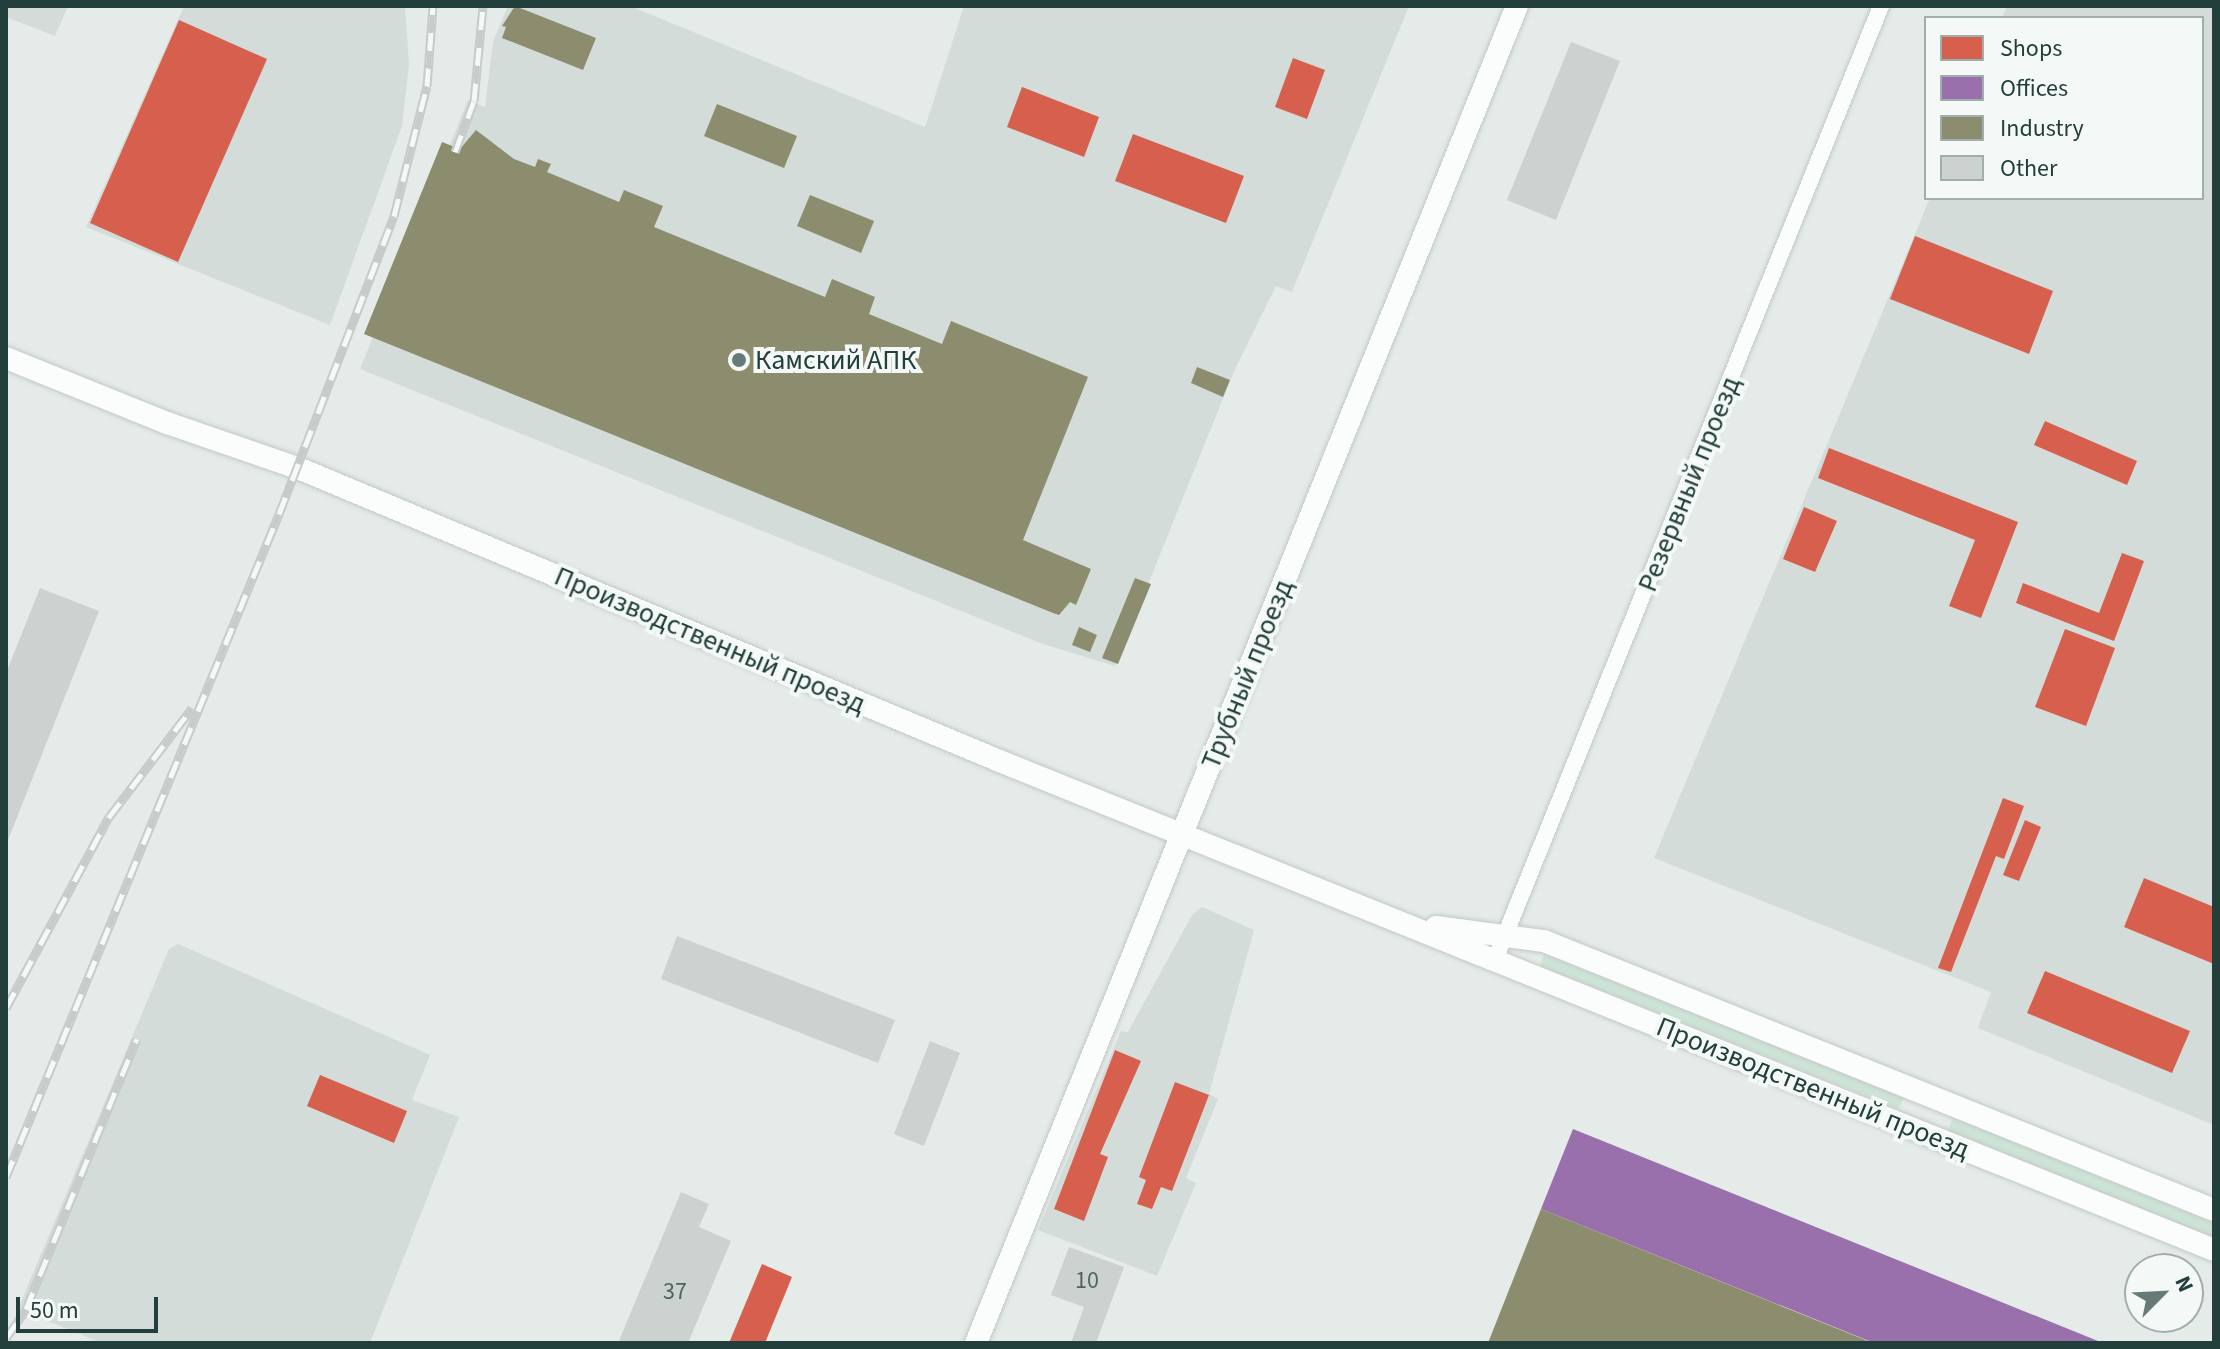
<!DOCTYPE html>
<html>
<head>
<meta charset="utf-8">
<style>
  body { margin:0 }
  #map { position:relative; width:2220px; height:1349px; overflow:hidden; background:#e5ebe9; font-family:"Source Sans 3",sans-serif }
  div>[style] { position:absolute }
  .built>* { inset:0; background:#d3dcd9 }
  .green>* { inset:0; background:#cee4d7 }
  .shops>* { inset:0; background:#d6604d }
  .offices>* { inset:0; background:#9970ab }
  .industry>* { inset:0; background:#8c8c6e }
  .building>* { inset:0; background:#ccd2d0 }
  .roads { filter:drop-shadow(0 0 2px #c2c8c6) drop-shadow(0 0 2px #c2c8c6) }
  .street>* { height:16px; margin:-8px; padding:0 8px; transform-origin:8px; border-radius:8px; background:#fbfcfc }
  .secondary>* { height:22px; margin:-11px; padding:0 11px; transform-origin:11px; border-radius:11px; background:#fbfcfc }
  .rail>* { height:9px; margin-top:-4.5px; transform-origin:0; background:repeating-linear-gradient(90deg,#f4f9f7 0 18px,#c7ccca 0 36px); box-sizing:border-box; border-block:2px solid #c7ccca }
  .dots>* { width:22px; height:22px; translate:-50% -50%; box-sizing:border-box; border:4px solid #f4f9f7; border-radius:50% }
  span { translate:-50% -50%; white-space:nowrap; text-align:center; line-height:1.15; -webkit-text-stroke:8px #f4f9f7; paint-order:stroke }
  .number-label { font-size:24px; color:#4d6461 }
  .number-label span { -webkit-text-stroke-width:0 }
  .poi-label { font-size:28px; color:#223f3b }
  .left { translate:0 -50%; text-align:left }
  .street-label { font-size:28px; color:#223f3b }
  .frame { position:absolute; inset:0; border:8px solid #223f3b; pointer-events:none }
  .legend { position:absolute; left:1924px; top:16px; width:280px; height:184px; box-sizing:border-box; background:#f4f9f7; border:2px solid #a0afac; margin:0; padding:10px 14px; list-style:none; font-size:24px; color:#223f3b }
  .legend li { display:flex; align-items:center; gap:16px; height:40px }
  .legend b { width:40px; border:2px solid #a0afac }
  .north { position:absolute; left:2124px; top:1253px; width:80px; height:80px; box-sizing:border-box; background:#f4f9f7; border:2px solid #a0afac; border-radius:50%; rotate:66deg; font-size:22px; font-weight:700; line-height:32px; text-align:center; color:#223f3b }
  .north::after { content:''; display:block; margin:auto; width:28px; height:36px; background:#667b78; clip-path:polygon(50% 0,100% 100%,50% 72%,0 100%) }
  .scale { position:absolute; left:16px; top:1297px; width:142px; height:36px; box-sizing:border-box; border:4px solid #223f3b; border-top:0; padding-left:10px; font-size:24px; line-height:28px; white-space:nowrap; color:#223f3b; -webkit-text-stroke:6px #f4f9f7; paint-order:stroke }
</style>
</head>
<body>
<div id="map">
  <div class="built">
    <i style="clip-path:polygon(6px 6px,68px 6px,55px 36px,6px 17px)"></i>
    <i style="clip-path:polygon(184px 6px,405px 6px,409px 65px,402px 126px,330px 325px,86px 227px)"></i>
    <i style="clip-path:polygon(508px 6px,630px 6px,925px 127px,964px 6px,1409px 6px,1292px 292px,1276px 286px,1235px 369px,1115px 666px,1043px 644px,360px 369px,468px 100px,485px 107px,493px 42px)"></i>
    <i style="clip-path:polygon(2007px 6px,2214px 6px,2214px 1125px,1978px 1028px,1991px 992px,1654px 858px,1930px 198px,2202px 198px,2202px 18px,2002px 18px)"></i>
    <i style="clip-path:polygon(1202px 907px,1254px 930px,1209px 1094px,1218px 1099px,1186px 1178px,1196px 1183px,1157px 1276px,1038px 1230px,1121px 1031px,1128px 1032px,1192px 915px)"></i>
    <i style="clip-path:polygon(178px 944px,430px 1055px,412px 1100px,459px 1117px,370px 1343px,102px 1343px,18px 1309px,169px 949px)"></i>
  </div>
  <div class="green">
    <i style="clip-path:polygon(1544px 954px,1904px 1097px,1899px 1109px,1540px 966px)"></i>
    <i style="clip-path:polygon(1953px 1118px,2214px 1223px,2214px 1239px,1947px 1132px)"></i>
  </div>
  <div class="shops">
    <i style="clip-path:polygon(179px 20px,267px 59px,178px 262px,90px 223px)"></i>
    <i style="clip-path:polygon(1293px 58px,1325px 70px,1307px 119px,1275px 107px)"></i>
    <i style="clip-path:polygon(1022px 87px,1099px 117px,1084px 157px,1007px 127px)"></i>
    <i style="clip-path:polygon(1133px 134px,1244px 176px,1226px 223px,1115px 181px)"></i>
    <i style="clip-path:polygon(1915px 236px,2053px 291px,2029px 354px,1890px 299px)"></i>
    <i style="clip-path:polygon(2045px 421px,2137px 461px,2127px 485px,2034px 445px)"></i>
    <i style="clip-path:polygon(1829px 448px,2018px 522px,1981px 618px,1949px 606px,1975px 540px,1818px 478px)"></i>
    <i style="clip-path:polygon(1804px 507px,1837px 521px,1815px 572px,1783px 559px)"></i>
    <i style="clip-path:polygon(2122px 553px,2144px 561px,2114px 641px,2016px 603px,2023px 583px,2099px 613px)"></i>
    <i style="clip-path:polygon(2065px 629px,2115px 648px,2086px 726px,2035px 707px)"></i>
    <i style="clip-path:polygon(2003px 798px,2024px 806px,2004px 859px,1996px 856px,1951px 972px,1938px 968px)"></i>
    <i style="clip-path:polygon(2025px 820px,2041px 827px,2019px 881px,2003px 875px)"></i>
    <i style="clip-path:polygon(2144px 878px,2214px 907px,2214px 964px,2124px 927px)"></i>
    <i style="clip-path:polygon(2045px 971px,2190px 1031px,2172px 1073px,2027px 1013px)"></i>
    <i style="clip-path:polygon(1115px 1050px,1141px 1061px,1100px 1154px,1108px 1157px,1084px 1221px,1054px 1209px)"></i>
    <i style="clip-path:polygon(320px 1075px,407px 1111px,394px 1143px,307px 1106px)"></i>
    <i style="clip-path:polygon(1175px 1082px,1209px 1095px,1172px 1191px,1161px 1187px,1152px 1209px,1137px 1204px,1146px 1180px,1139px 1177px)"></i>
    <i style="clip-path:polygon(762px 1264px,792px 1277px,765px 1343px,729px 1343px)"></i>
  </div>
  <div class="offices">
    <i style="clip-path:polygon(1573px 1129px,2103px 1343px,1874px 1343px,1541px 1209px)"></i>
  </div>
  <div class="industry">
    <i style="clip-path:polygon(515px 6px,596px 38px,583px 70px,502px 38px,506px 27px,502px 26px)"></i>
    <i style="clip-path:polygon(717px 104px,797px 136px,784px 168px,704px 136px)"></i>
    <i style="clip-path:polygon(476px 130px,514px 159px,535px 167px,538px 159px,551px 164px,547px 172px,619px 202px,624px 190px,663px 206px,654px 227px,825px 297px,832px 279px,875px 297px,869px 314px,942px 344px,951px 321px,1088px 377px,1023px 540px,1091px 569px,1076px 605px,1070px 602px,1059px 615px,1053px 613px,364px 334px,442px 142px,460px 149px)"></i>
    <i style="clip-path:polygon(810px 195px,874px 221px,861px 253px,797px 226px)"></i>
    <i style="clip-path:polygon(1197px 367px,1230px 380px,1223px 397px,1191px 383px)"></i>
    <i style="clip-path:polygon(1135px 578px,1151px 584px,1118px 664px,1102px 658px)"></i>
    <i style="clip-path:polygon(1079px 627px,1097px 635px,1090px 652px,1072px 645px)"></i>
    <i style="clip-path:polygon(1541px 1209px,1873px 1343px,1488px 1343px)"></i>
  </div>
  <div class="building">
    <i style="clip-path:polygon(1571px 42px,1620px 61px,1556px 220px,1507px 200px)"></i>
    <i style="clip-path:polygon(40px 588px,99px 611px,6px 845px,6px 673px)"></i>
    <i style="clip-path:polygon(677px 936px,895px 1020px,878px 1063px,661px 979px)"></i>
    <i style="clip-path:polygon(930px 1041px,960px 1053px,924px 1146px,894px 1134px)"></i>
    <i style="clip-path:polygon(681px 1192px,709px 1204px,699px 1227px,731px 1241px,688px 1343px,618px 1343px)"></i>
    <i style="clip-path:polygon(1069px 1247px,1124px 1267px,1096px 1343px,1071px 1343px,1084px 1307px,1051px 1295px)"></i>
  </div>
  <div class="roads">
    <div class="street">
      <i style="left:1495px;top:960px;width:1029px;rotate:-67.97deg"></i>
    </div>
    <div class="secondary">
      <i style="left:6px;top:358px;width:174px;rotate:22deg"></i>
      <i style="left:167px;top:423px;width:139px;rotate:19deg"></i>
      <i style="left:298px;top:468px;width:758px;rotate:22.67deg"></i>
      <i style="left:997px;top:760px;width:1312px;rotate:21.93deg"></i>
      <i style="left:1436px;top:927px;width:109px;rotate:7.4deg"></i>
      <i style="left:1544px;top:941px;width:722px;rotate:21.88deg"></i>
      <i style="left:976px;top:1343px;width:1442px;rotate:-67.97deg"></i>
    </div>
  </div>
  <div class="rail">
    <i style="left:455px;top:152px;width:54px;rotate:-69.6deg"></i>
    <i style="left:474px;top:101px;width:95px;rotate:-84.6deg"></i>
    <i style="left:6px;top:1008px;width:217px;rotate:-61.7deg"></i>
    <i style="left:109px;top:817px;width:137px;rotate:-52.7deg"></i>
    <i style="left:6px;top:1177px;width:717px;rotate:-67.62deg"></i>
    <i style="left:279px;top:514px;width:319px;rotate:-68.9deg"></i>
    <i style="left:394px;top:216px;width:134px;rotate:-75.8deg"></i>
    <i style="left:427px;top:86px;width:80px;rotate:-85.7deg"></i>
    <i style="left:6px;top:1338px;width:35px;rotate:-55deg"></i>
    <i style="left:26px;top:1309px;width:292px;rotate:-67.7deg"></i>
  </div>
  <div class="dots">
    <i style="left:739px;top:360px;background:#667b78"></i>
  </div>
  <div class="number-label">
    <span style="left:1087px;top:1281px">10</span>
    <span style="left:675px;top:1292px">37</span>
  </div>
  <div class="poi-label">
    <span class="left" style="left:755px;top:360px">Камский АПК</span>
  </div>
  <div class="street-label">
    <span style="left:1689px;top:484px;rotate:-68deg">Резервный проезд</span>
    <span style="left:710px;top:640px;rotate:23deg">Производственный проезд</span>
    <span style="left:1247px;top:674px;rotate:-68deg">Трубный проезд</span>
    <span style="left:1813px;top:1088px;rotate:22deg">Производственный проезд</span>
  </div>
  <div class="frame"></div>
  <ul class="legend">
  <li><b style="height:22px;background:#d6604d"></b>Shops</li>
  <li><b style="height:22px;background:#9970ab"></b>Offices</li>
  <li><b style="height:22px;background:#8c8c6e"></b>Industry</li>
  <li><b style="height:22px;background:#ccd2d0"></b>Other</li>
  </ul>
  <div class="north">N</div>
  <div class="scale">50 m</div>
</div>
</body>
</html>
